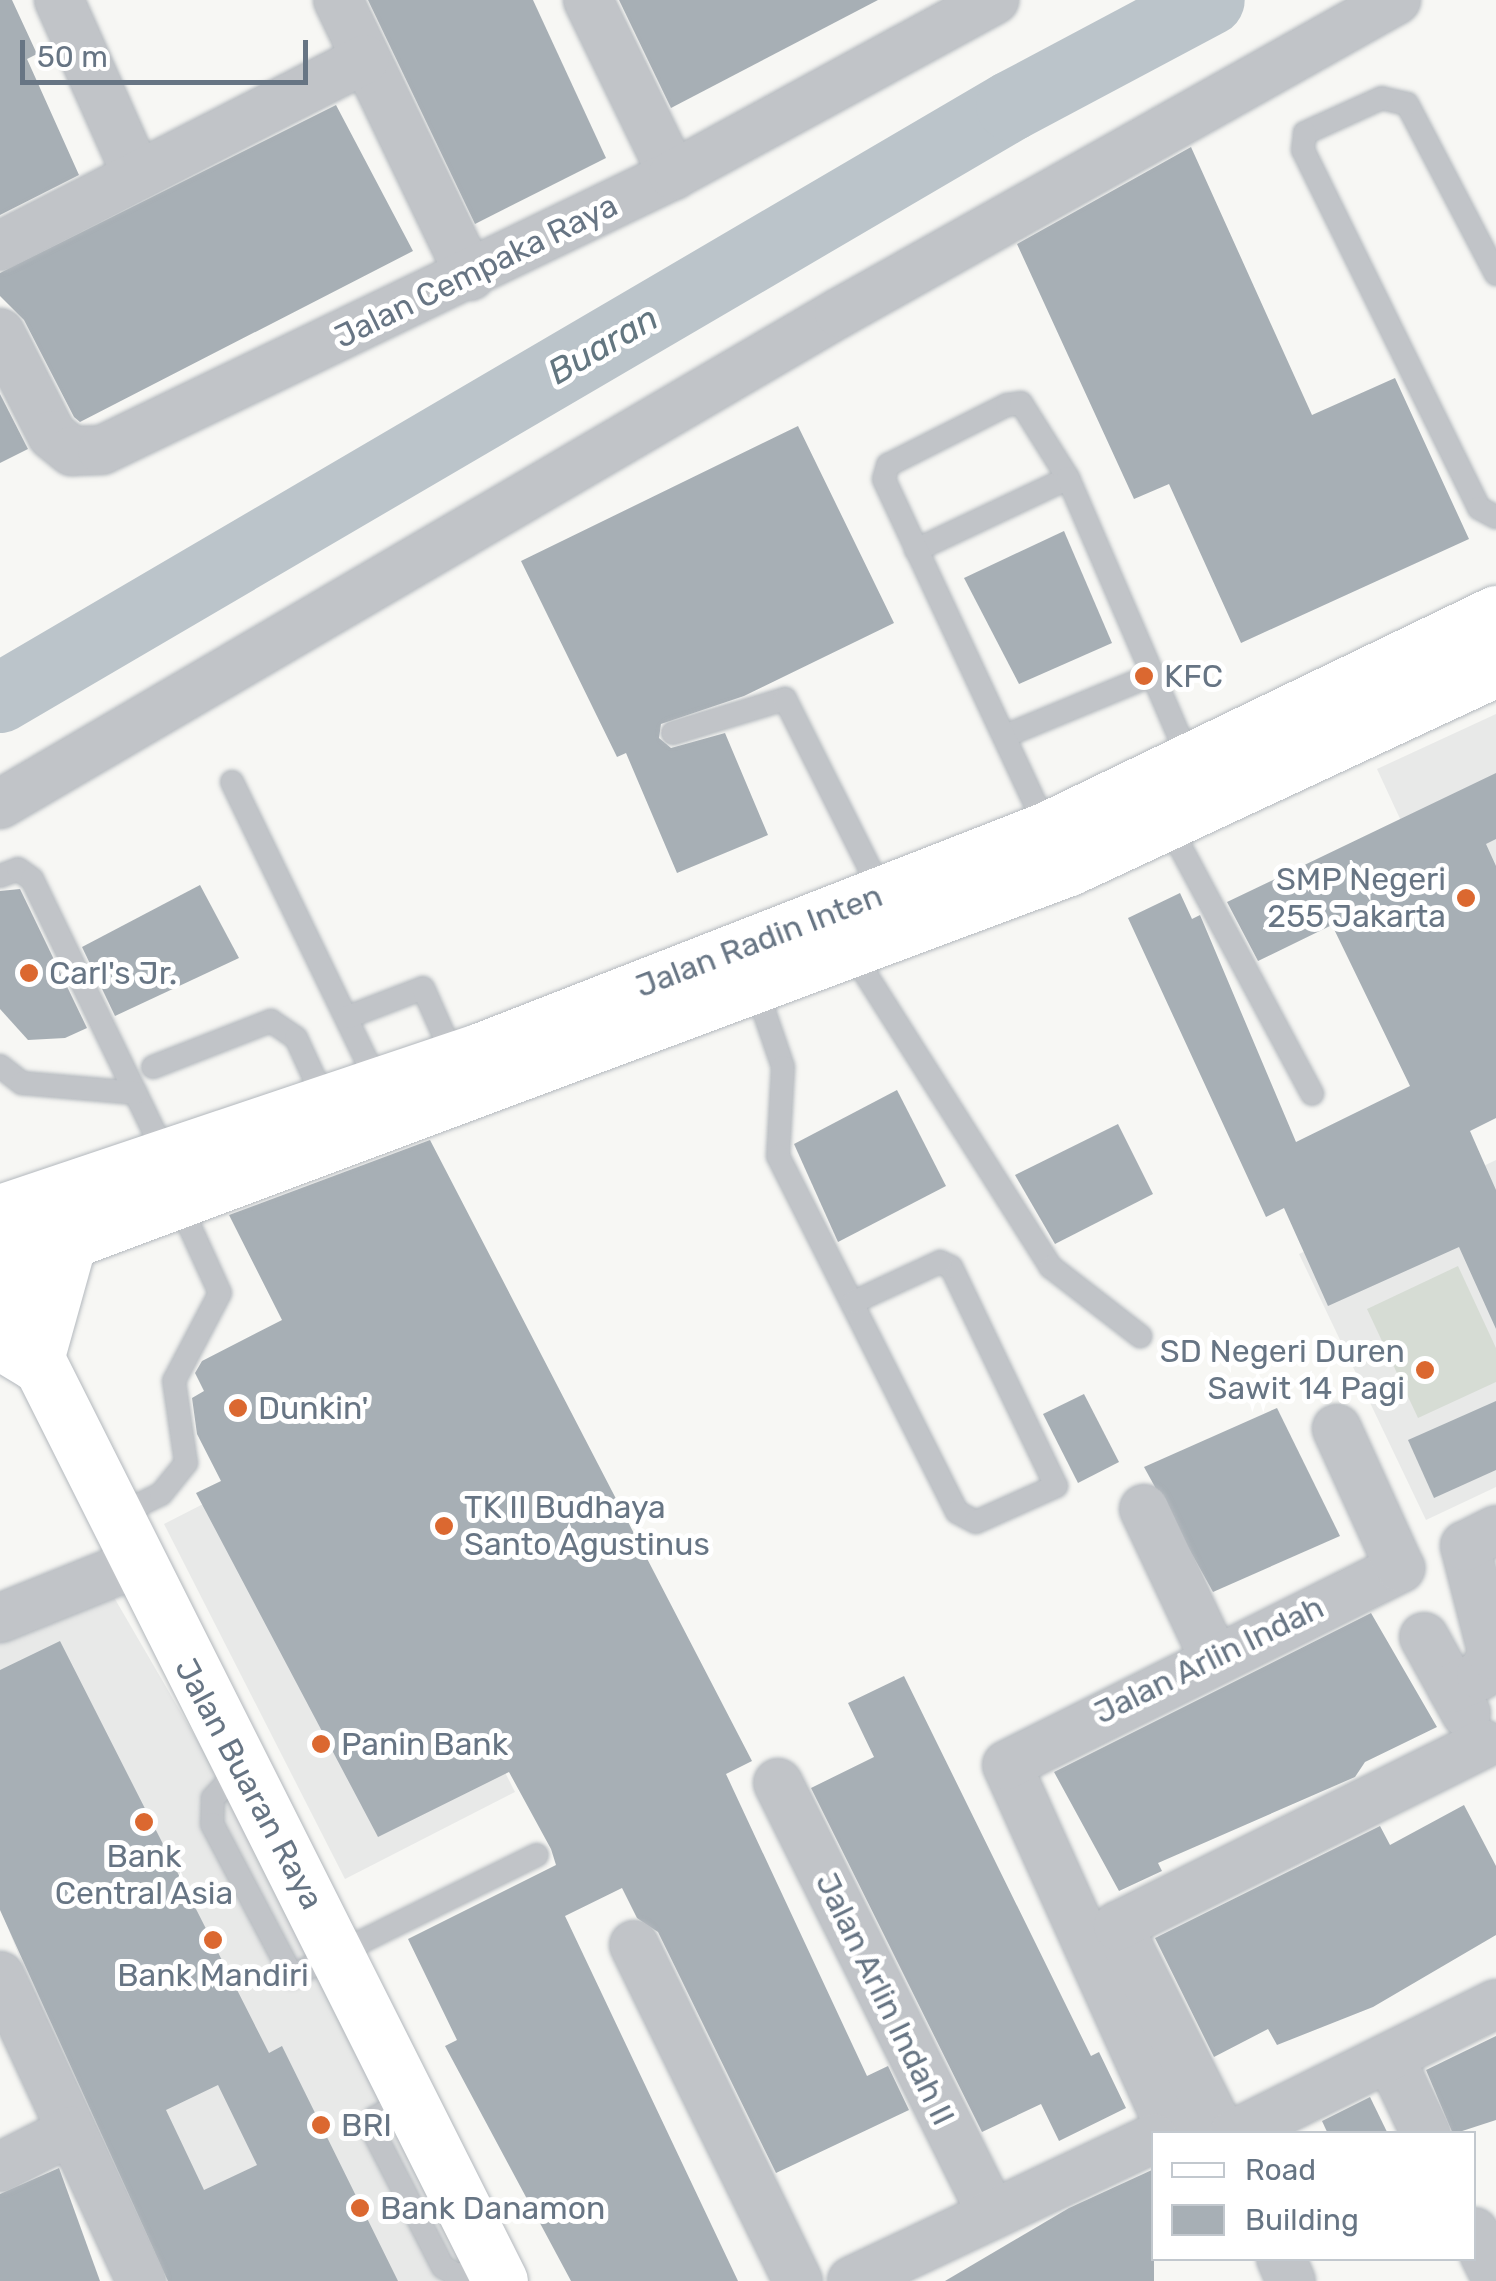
<!DOCTYPE html>
<html>
<head>
<meta charset="utf-8">
<style>
  body { margin:0 }
  #map { position:relative; width:1496px; height:2281px; overflow:hidden; background:#f7f7f4; font-family:Rubik,sans-serif }
  div>[style] { position:absolute }
  .built>* { inset:0; background:#e8e9e8 }
  .green>* { inset:0; background:#d6dcd4 }
  .river>* { height:70px; margin:-35px; padding:0 35px; transform-origin:35px; border-radius:35px; background:#bbc4ca }
  .building>* { inset:0; background:#a7afb5 }
  .roads { filter:drop-shadow(0 0 2px #b3b8bd) drop-shadow(0 0 2px #b3b8bd) }
  .lane>* { height:22px; margin:-11px; padding:0 11px; transform-origin:11px; border-radius:11px; background:#c1c4c8 }
  .street>* { height:48px; margin:-24px; padding:0 24px; transform-origin:24px; border-radius:24px; background:#c1c4c8 }
  .secondary>* { height:55px; margin:-27.5px; padding:0 27.5px; transform-origin:27.5px; border-radius:27.5px; background:#fff }
  .primary>* { height:55px; margin:-27.5px; padding:0 27.5px; transform-origin:27.5px; border-radius:27.5px; background:#fff }
  .dots>* { width:28px; height:28px; translate:-50% -50%; box-sizing:border-box; border:5px solid #fff; border-radius:50% }
  span { translate:-50% -50%; white-space:nowrap; text-align:center; line-height:1.15; -webkit-text-stroke:10px #fff; paint-order:stroke }
  .street-label { font-size:32px; color:#677584 }
  .poi-label { font-size:32px; color:#677584 }
  .left { translate:0 -50%; text-align:left }
  .right { translate:-100% -50%; text-align:right }
  .water-label { font-size:35px; color:#637680; font-style:italic }
  .legend { position:absolute; left:1151px; top:2131px; width:325px; height:130px; box-sizing:border-box; background:#fff; border:2px solid #c2c8ce; margin:0; padding:12px 18px; list-style:none; font-size:30px; color:#677584 }
  .legend li { display:flex; align-items:center; gap:20px; height:50px }
  .legend b { width:50px; border:2px solid #c2c8ce }
  .scale { position:absolute; left:20px; top:40px; width:288px; height:45px; box-sizing:border-box; border:5px solid #677584; border-top:0; padding-left:12px; font-size:30px; line-height:35px; white-space:nowrap; color:#677584; -webkit-text-stroke:8px #fff; paint-order:stroke }
</style>
</head>
<body>
<div id="map">
  <div class="built">
    <i style="clip-path:polygon(1496px 714px,1496px 1026px,1377px 769px)"></i>
    <i style="clip-path:polygon(1496px 1160px,1496px 1487px,1426px 1520px,1299px 1254px)"></i>
    <i style="clip-path:polygon(334px 1437px,515px 1792px,345px 1879px,164px 1524px)"></i>
    <i style="clip-path:polygon(108px 1587px,437px 2153px,496px 2281px,148px 2281px,0 1908px,0 1634px)"></i>
  </div>
  <div class="green">
    <i style="clip-path:polygon(1458px 1266px,1496px 1348px,1496px 1382px,1418px 1418px,1367px 1309px)"></i>
  </div>
  <div class="river">
    <i style="left:0;top:698px;width:1172px;rotate:-30.35deg"></i>
    <i style="left:1011px;top:106px;width:225px;rotate:-28deg"></i>
  </div>
  <div class="building">
    <i style="clip-path:polygon(0 0,12px 0,37px 54px,27px 59px,79px 175px,0 215px)"></i>
    <i style="clip-path:polygon(368px 0,533px 0,606px 158px,475px 224px)"></i>
    <i style="clip-path:polygon(619px 0,878px 0,671px 108px)"></i>
    <i style="clip-path:polygon(336px 105px,413px 251px,80px 422px,74px 417px,24px 320px,0 296px,0 273px)"></i>
    <i style="clip-path:polygon(1191px 147px,1312px 415px,1395px 378px,1469px 539px,1241px 643px,1169px 484px,1134px 499px,1017px 244px)"></i>
    <i style="clip-path:polygon(0 394px,28px 449px,0 463px)"></i>
    <i style="clip-path:polygon(798px 426px,894px 623px,744px 696px,661px 724px,659px 738px,671px 748px,725px 733px,768px 835px,677px 873px,626px 753px,617px 757px,521px 561px)"></i>
    <i style="clip-path:polygon(1064px 531px,1112px 643px,1019px 684px,964px 578px)"></i>
    <i style="clip-path:polygon(1496px 773px,1496px 839px,1486px 844px,1496px 866px,1496px 1118px,1470px 1131px,1496px 1190px,1496px 1329px,1459px 1247px,1328px 1306px,1284px 1208px,1266px 1217px,1128px 918px,1180px 893px,1192px 919px,1200px 915px,1296px 1142px,1410px 1086px,1332px 925px,1258px 961px,1227px 902px)"></i>
    <i style="clip-path:polygon(200px 885px,239px 958px,115px 1016px,82px 947px)"></i>
    <i style="clip-path:polygon(20px 889px,87px 1028px,65px 1038px,28px 1040px,0 1009px,0 891px)"></i>
    <i style="clip-path:polygon(897px 1090px,946px 1186px,838px 1242px,794px 1144px)"></i>
    <i style="clip-path:polygon(1118px 1124px,1153px 1194px,1055px 1244px,1015px 1175px)"></i>
    <i style="clip-path:polygon(430px 1140px,752px 1761px,726px 1774px,867px 2076px,888px 2066px,909px 2110px,776px 2173px,658px 1932px,637px 1918px,622px 1888px,565px 1916px,738px 2281px,571px 2281px,445px 2046px,457px 2040px,408px 1939px,556px 1865px,551px 1849px,509px 1772px,378px 1837px,196px 1493px,221px 1481px,197px 1434px,192px 1398px,204px 1391px,195px 1373px,202px 1361px,282px 1320px,229px 1215px)"></i>
    <i style="clip-path:polygon(1084px 1394px,1119px 1462px,1078px 1483px,1043px 1414px)"></i>
    <i style="clip-path:polygon(1496px 1401px,1496px 1470px,1434px 1498px,1408px 1440px)"></i>
    <i style="clip-path:polygon(1277px 1408px,1340px 1536px,1213px 1592px,1144px 1467px)"></i>
    <i style="clip-path:polygon(1371px 1613px,1437px 1727px,1365px 1762px,1355px 1777px,1158px 1863px,1162px 1871px,1119px 1891px,1054px 1772px)"></i>
    <i style="clip-path:polygon(evenodd,60px 1641px,269px 2053px,282px 2046px,398px 2281px,168px 2281px,0 1910px,0 1670px,60px 1641px,218px 2085px,257px 2165px,204px 2190px,166px 2110px,218px 2085px)"></i>
    <i style="clip-path:polygon(904px 1676px,1091px 2056px,1099px 2052px,1126px 2108px,1059px 2141px,1041px 2104px,982px 2132px,811px 1788px,874px 1757px,848px 1703px)"></i>
    <i style="clip-path:polygon(1464px 1805px,1496px 1866px,1496px 1935px,1373px 2007px,1277px 2045px,1268px 2029px,1214px 2057px,1155px 1938px,1380px 1826px,1390px 1845px)"></i>
    <i style="clip-path:polygon(1496px 2036px,1496px 2120px,1453px 2134px,1426px 2070px)"></i>
    <i style="clip-path:polygon(1370px 2097px,1388px 2134px,1328px 2134px,1322px 2121px)"></i>
    <i style="clip-path:polygon(59px 2168px,100px 2281px,0 2281px,0 2194px)"></i>
    <i style="clip-path:polygon(1154px 2169px,1154px 2281px,945px 2281px,1069px 2208px)"></i>
  </div>
  <div class="roads">
    <div class="lane">
      <i style="left:1496px;top:274px;width:192px;rotate:-117.6deg"></i>
      <i style="left:1407px;top:104px;width:26px;rotate:-167deg"></i>
      <i style="left:1382px;top:98px;width:85px;rotate:155.6deg"></i>
      <i style="left:1305px;top:133px;width:17px;rotate:97deg"></i>
      <i style="left:1303px;top:150px;width:399px;rotate:63.8deg"></i>
      <i style="left:1479px;top:508px;width:19px;rotate:28deg"></i>
      <i style="left:916px;top:550px;width:168px;rotate:-25.3deg"></i>
      <i style="left:673px;top:733px;width:117px;rotate:-16.9deg"></i>
      <i style="left:785px;top:699px;width:217px;rotate:63.4deg"></i>
      <i style="left:1005px;top:736px;width:157px;rotate:-22.5deg"></i>
      <i style="left:232px;top:782px;width:333px;rotate:64.2deg"></i>
      <i style="left:1167px;top:822px;width:308px;rotate:61.9deg"></i>
      <i style="left:1047px;top:829px;width:386px;rotate:-115deg"></i>
      <i style="left:884px;top:479px;width:15px;rotate:-74deg"></i>
      <i style="left:888px;top:465px;width:133px;rotate:-26.8deg"></i>
      <i style="left:1007px;top:405px;width:14px;rotate:-8deg"></i>
      <i style="left:1021px;top:403px;width:89px;rotate:57.9deg"></i>
      <i style="left:1068px;top:478px;width:308px;rotate:66.7deg"></i>
      <i style="left:0;top:876px;width:19px;rotate:-21deg"></i>
      <i style="left:18px;top:869px;width:17px;rotate:36deg"></i>
      <i style="left:32px;top:879px;width:310px;rotate:64.2deg"></i>
      <i style="left:851px;top:951px;width:374px;rotate:57.7deg"></i>
      <i style="left:1051px;top:1267px;width:113px;rotate:37.8deg"></i>
      <i style="left:756px;top:988px;width:83px;rotate:71.1deg"></i>
      <i style="left:783px;top:1067px;width:89px;rotate:93.2deg"></i>
      <i style="left:778px;top:1156px;width:398px;rotate:63.3deg"></i>
      <i style="left:957px;top:1512px;width:21px;rotate:28deg"></i>
      <i style="left:976px;top:1522px;width:88px;rotate:-24.2deg"></i>
      <i style="left:1056px;top:1486px;width:243px;rotate:-115.6deg"></i>
      <i style="left:951px;top:1267px;width:12px;rotate:-156deg"></i>
      <i style="left:940px;top:1262px;width:95px;rotate:155.1deg"></i>
      <i style="left:348px;top:1017px;width:80px;rotate:-21.1deg"></i>
      <i style="left:423px;top:988px;width:77px;rotate:66.1deg"></i>
      <i style="left:0;top:1066px;width:28px;rotate:38deg"></i>
      <i style="left:22px;top:1083px;width:114px;rotate:5deg"></i>
      <i style="left:153px;top:1067px;width:127px;rotate:-21.3deg"></i>
      <i style="left:271px;top:1021px;width:30px;rotate:34deg"></i>
      <i style="left:296px;top:1038px;width:67px;rotate:65.3deg"></i>
      <i style="left:114px;top:1517px;width:52px;rotate:-26.1deg"></i>
      <i style="left:161px;top:1494px;width:40px;rotate:-51deg"></i>
      <i style="left:186px;top:1463px;width:83px;rotate:-98.3deg"></i>
      <i style="left:174px;top:1381px;width:99px;rotate:-62.4deg"></i>
      <i style="left:220px;top:1293px;width:101px;rotate:-114.5deg"></i>
      <i style="left:240px;top:1769px;width:40px;rotate:133deg"></i>
      <i style="left:213px;top:1798px;width:26px;rotate:92deg"></i>
      <i style="left:212px;top:1824px;width:172px;rotate:62.2deg"></i>
      <i style="left:292px;top:1976px;width:273px;rotate:-26.3deg"></i>
      <i style="left:410px;top:2099px;width:40px;rotate:152deg"></i>
      <i style="left:375px;top:2118px;width:13px;rotate:99deg"></i>
      <i style="left:373px;top:2131px;width:153px;rotate:62.8deg"></i>
      <i style="left:443px;top:2267px;width:16px;rotate:30deg"></i>
      <i style="left:457px;top:2275px;width:37px;rotate:-13deg"></i>
    </div>
    <div class="street">
      <i style="left:59px;top:0;width:192px;rotate:66deg"></i>
      <i style="left:338px;top:0;width:306px;rotate:64.4deg"></i>
      <i style="left:588px;top:0;width:195px;rotate:64.1deg"></i>
      <i style="left:0;top:246px;width:410px;rotate:-27.1deg"></i>
      <i style="left:0;top:333px;width:114px;rotate:63deg"></i>
      <i style="left:52px;top:435px;width:26px;rotate:39deg"></i>
      <i style="left:72px;top:451px;width:30px;rotate:-2deg"></i>
      <i style="left:102px;top:450px;width:634px;rotate:-25.72deg"></i>
      <i style="left:673px;top:175px;width:366px;rotate:-28.6deg"></i>
      <i style="left:0;top:804px;width:972px;rotate:-30.34deg"></i>
      <i style="left:839px;top:313px;width:639px;rotate:-29.33deg"></i>
      <i style="left:1144px;top:1509px;width:165px;rotate:64.8deg"></i>
      <i style="left:0;top:1618px;width:144px;rotate:-21.9deg"></i>
      <i style="left:1424px;top:1637px;width:87px;rotate:61.1deg"></i>
      <i style="left:1452px;top:1688px;width:32px;rotate:-24deg"></i>
      <i style="left:1481px;top:1675px;width:23px;rotate:-59deg"></i>
      <i style="left:1493px;top:1655px;width:113px;rotate:-104.4deg"></i>
      <i style="left:1465px;top:1546px;width:35px;rotate:-27deg"></i>
      <i style="left:778px;top:1783px;width:482px;rotate:63.6deg"></i>
      <i style="left:634px;top:1945px;width:374px;rotate:64deg"></i>
      <i style="left:0;top:1976px;width:336px;rotate:65.2deg"></i>
      <i style="left:1390px;top:2058px;width:84px;rotate:64.7deg"></i>
      <i style="left:1164px;top:2134px;width:8px;rotate:-30deg"></i>
      <i style="left:1171px;top:2130px;width:400px;rotate:-114.2deg"></i>
      <i style="left:1007px;top:1765px;width:440px;rotate:-26.6deg"></i>
      <i style="left:1400px;top:1568px;width:153px;rotate:-114.4deg"></i>
      <i style="left:1222px;top:2134px;width:233px;rotate:-116.6deg"></i>
      <i style="left:1118px;top:1926px;width:408px;rotate:-26.5deg"></i>
      <i style="left:1234px;top:2134px;width:292px;rotate:-26.4deg"></i>
      <i style="left:0;top:2167px;width:80px;rotate:-26.9deg"></i>
      <i style="left:1474px;top:2232px;width:51px;rotate:64.4deg"></i>
      <i style="left:1281px;top:2258px;width:25px;rotate:67deg"></i>
      <i style="left:852px;top:2281px;width:334px;rotate:-25.3deg"></i>
    </div>
    <div class="secondary">
      <i style="left:0;top:1285px;width:1114px;rotate:63.34deg"></i>
    </div>
    <div class="primary">
      <i style="left:0;top:1212px;width:508px;rotate:-18.61deg"></i>
      <i style="left:481px;top:1050px;width:608px;rotate:-21.33deg"></i>
      <i style="left:1047px;top:829px;width:498px;rotate:-25.7deg"></i>
      <i style="left:0;top:1267px;width:1141px;rotate:-20.47deg"></i>
      <i style="left:1069px;top:868px;width:471px;rotate:-25deg"></i>
      <i style="left:0;top:1342px;width:41px;rotate:31deg"></i>
      <i style="left:35px;top:1363px;width:130px;rotate:-74.4deg"></i>
    </div>
  </div>
  <div class="dots">
    <i style="left:1144px;top:676px;background:#db6830"></i>
    <i style="left:1466px;top:898px;background:#db6830"></i>
    <i style="left:29px;top:973px;background:#db6830"></i>
    <i style="left:1425px;top:1370px;background:#db6830"></i>
    <i style="left:238px;top:1408px;background:#db6830"></i>
    <i style="left:444px;top:1526px;background:#db6830"></i>
    <i style="left:321px;top:1744px;background:#db6830"></i>
    <i style="left:144px;top:1822px;background:#db6830"></i>
    <i style="left:213px;top:1940px;background:#db6830"></i>
    <i style="left:321px;top:2125px;background:#db6830"></i>
    <i style="left:360px;top:2208px;background:#db6830"></i>
  </div>
  <div class="street-label">
    <span style="left:476px;top:271px;rotate:-26deg">Jalan Cempaka Raya</span>
    <span style="left:759px;top:941px;rotate:-21deg">Jalan Radin Inten</span>
    <span style="left:1209px;top:1660px;rotate:-26deg">Jalan Arlin Indah</span>
    <span style="left:249px;top:1784px;rotate:62deg">Jalan Buaran Raya</span>
    <span style="left:885px;top:1999px;rotate:64deg">Jalan Arlin Indah II</span>
  </div>
  <div class="poi-label">
    <span class="left" style="left:1164px;top:676px">KFC</span>
    <span class="right" style="left:1446px;top:898px">SMP Negeri<br>255 Jakarta</span>
    <span class="left" style="left:49px;top:973px">Carl's Jr.</span>
    <span class="right" style="left:1405px;top:1370px">SD Negeri Duren<br>Sawit 14 Pagi</span>
    <span class="left" style="left:258px;top:1408px">Dunkin'</span>
    <span class="left" style="left:464px;top:1526px">TK II Budhaya<br>Santo Agustinus</span>
    <span class="left" style="left:341px;top:1744px">Panin Bank</span>
    <span style="left:144px;top:1875px">Bank<br>Central Asia</span>
    <span style="left:213px;top:1975px">Bank Mandiri</span>
    <span class="left" style="left:341px;top:2125px">BRI</span>
    <span class="left" style="left:380px;top:2208px">Bank Danamon</span>
  </div>
  <div class="water-label">
    <span style="left:603px;top:345px;rotate:-30deg">Buaran</span>
  </div>
  <ul class="legend">
  <li><b style="height:12px;background:#fff"></b>Road</li>
  <li><b style="height:28px;background:#a7afb5"></b>Building</li>
  </ul>
  <div class="scale">50 m</div>
</div>
</body>
</html>
